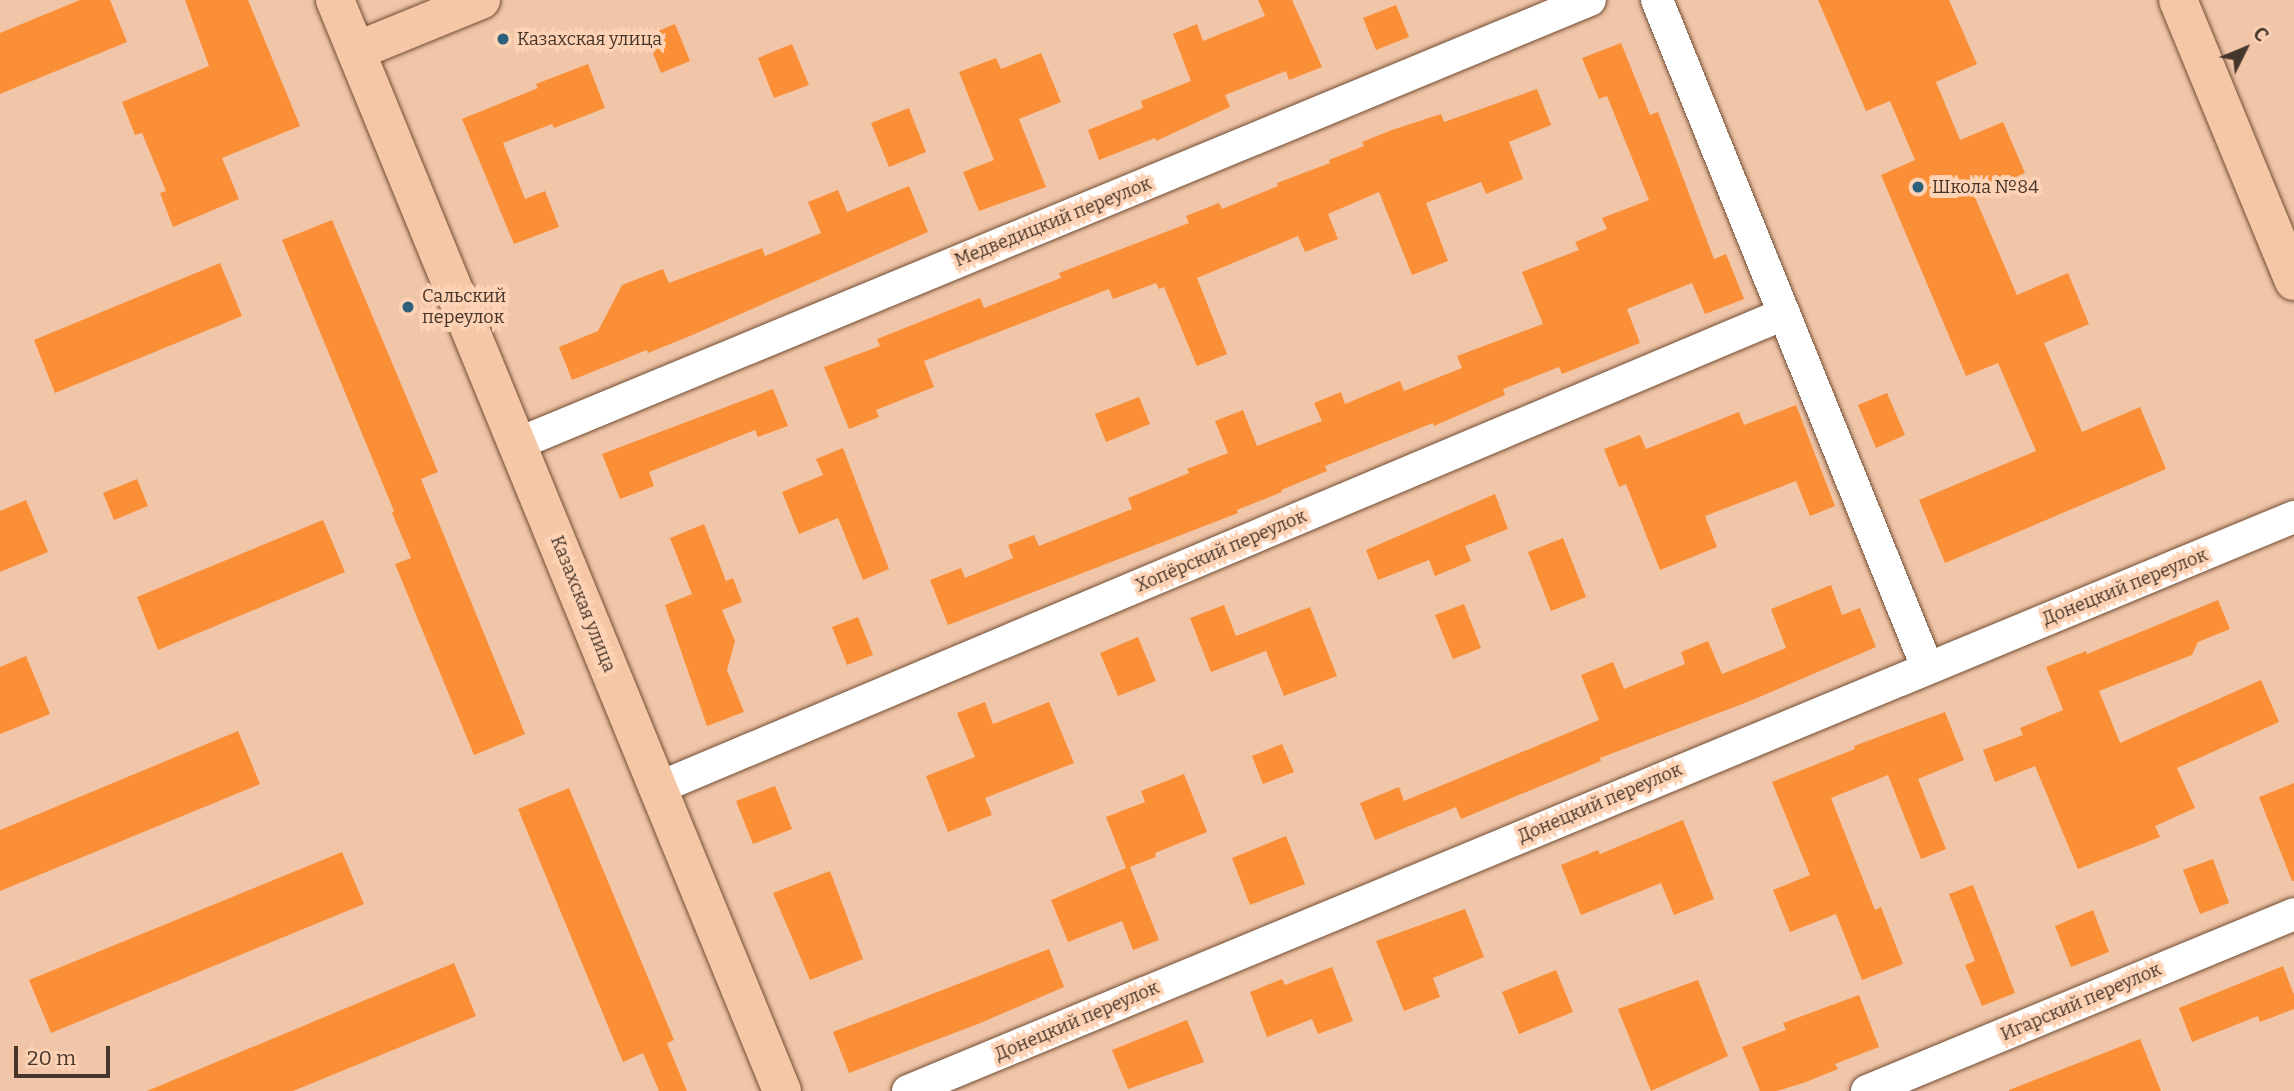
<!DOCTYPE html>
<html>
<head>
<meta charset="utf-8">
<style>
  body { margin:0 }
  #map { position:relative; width:2294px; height:1091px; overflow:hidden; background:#f0c5a8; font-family:Bitter,serif }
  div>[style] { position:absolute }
  .building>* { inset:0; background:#fa8f38 }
  .roads { filter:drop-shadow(0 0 2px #714d33) drop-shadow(0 0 2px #714d33) }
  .minor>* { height:32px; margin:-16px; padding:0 16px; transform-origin:16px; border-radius:16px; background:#fff }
  .major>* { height:38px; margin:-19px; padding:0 19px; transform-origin:19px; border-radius:19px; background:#f6c7a6 }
  .dots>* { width:19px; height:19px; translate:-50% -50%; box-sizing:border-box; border:4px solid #fdd2b5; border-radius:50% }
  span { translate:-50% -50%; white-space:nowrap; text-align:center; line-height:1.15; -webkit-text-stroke:7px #fdd2b5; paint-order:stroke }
  .poi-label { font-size:18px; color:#46352a }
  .left { translate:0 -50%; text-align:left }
  .street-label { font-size:18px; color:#46352a }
  .north { position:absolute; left:2210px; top:14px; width:70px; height:70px; -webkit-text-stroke:5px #fdd2b5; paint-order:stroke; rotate:47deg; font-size:19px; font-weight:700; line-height:28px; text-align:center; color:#46352a }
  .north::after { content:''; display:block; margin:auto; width:24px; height:32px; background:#46352a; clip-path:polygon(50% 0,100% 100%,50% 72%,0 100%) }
  .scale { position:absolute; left:14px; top:1046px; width:96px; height:32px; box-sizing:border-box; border:4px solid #46352a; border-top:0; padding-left:9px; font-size:21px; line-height:24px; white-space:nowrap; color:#46352a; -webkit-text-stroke:5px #fdd2b5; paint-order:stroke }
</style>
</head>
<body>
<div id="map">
  <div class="building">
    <i style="clip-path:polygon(80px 0,110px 0,127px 42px,0 94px,0 33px)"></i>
    <i style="clip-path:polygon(185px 0,248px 0,300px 126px,222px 158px,239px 199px,173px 227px,160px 193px,166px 191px,142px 133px,135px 135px,122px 102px,209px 66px)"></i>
    <i style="clip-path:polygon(1258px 0,1292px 0,1322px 67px,1289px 80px,1286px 71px,1225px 95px,1230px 107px,1156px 141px,1155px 138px,1099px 160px,1088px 130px,1143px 108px,1141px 101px,1191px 81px,1173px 34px,1197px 24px,1203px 41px,1265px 16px)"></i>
    <i style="clip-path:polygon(1818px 0,1949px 0,1977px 64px,1936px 82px,1960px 140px,2003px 122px,2025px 173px,1974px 195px,2017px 295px,2068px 273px,2089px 324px,2044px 343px,2082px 432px,2140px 407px,2166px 469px,1945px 563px,1919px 500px,2036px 451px,1998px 363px,1966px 376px,1881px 175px,1915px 160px,1890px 101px,1866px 111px)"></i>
    <i style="clip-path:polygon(1396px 5px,1409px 37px,1376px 50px,1363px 18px)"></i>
    <i style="clip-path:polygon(675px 24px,690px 61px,661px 73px,646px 36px)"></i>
    <i style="clip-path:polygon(1621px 43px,1650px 115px,1658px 112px,1714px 259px,1726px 254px,1744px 299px,1705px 314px,1692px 283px,1627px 309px,1640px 343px,1562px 374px,1559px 367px,1503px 389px,1505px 395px,1434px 426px,1433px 423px,1325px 466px,1327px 471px,1281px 490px,1282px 492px,1237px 510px,1238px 513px,948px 625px,930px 580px,961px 568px,965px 578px,1013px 558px,1008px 545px,1034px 535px,1039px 546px,1132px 509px,1128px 498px,1189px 473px,1187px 469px,1228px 453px,1215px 421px,1243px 410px,1257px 446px,1322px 421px,1314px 403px,1341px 392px,1345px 404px,1400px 381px,1404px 391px,1462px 368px,1457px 356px,1543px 324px,1522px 272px,1579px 250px,1575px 242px,1607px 229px,1602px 218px,1649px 200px,1607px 96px,1599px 99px,1582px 58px)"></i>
    <i style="clip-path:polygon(792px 44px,809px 85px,774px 98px,758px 58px)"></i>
    <i style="clip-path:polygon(1041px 53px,1061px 102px,1019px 119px,1046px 187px,979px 211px,963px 172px,994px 160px,959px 72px,996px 58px,1001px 69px)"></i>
    <i style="clip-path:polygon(588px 64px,605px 108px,554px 128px,552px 124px,503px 143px,525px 199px,545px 191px,559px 227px,514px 244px,462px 119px,538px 88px,536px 84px)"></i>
    <i style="clip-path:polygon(1537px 89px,1551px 125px,1509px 142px,1523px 179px,1486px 194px,1481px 182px,1426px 203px,1448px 261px,1412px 275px,1379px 192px,1328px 214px,1338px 239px,1305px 252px,1298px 236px,1197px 278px,1227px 354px,1197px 366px,1164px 287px,1159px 289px,1156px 283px,1113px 299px,1109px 289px,924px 361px,934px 387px,876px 410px,879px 417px,849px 429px,824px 367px,880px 346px,877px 339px,980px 298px,984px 308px,1061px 278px,1059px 273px,1189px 223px,1186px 216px,1219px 203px,1222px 209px,1278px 186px,1277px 183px,1330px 163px,1329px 160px,1364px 146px,1362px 142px,1392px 130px,1441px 114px,1444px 122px)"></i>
    <i style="clip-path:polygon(909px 108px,926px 152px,889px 167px,871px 123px)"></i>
    <i style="clip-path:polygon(909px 186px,928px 232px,690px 336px,648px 353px,647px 350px,572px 380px,559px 347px,598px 331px,622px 285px,663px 269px,669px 283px,762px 248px,765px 256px,821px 233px,808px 202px,838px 190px,847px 212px)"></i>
    <i style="clip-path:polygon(332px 220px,438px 472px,421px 479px,525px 734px,474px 755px,395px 564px,411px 558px,392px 513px,394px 511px,282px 240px)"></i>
    <i style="clip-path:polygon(220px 263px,242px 316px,55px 393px,34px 340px)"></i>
    <i style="clip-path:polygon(773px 389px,788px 426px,758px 437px,755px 430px,649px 472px,654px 486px,620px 499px,602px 454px)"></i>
    <i style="clip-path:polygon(1887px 393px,1905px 435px,1876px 448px,1858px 405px)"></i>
    <i style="clip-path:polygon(1139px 397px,1150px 424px,1106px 442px,1095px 414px)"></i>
    <i style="clip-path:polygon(1796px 405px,1835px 506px,1810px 516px,1796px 481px,1705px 516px,1717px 547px,1660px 570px,1626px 484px,1619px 487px,1604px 449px,1640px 435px,1646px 449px,1739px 412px,1744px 425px)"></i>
    <i style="clip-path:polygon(843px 448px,889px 569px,863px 580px,838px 518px,799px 534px,782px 492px,823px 475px,816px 459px)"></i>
    <i style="clip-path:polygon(137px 479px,148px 506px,114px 520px,103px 493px)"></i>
    <i style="clip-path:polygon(1495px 494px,1508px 529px,1465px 546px,1471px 561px,1435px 576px,1429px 560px,1378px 580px,1366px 550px)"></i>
    <i style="clip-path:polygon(26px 500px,48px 552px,0 572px,0 511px)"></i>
    <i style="clip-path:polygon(323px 520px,345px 572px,158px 650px,137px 597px)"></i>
    <i style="clip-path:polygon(704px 524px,726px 581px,733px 578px,742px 602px,722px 610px,735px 641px,727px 670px,744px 712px,707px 726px,665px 605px,692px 594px,670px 538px)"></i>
    <i style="clip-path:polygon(1563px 538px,1586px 597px,1551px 611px,1528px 552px)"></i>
    <i style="clip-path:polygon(1831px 585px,1842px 615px,1860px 608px,1876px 647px,1750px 701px,1600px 758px,1601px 761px,1461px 819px,1456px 807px,1375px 840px,1360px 803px,1399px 787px,1404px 801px,1599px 720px,1581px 675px,1613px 662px,1624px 689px,1685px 664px,1681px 652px,1708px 641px,1722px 674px,1786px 648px,1771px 609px)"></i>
    <i style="clip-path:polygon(2218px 600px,2230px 629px,2198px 642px,2192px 655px,2099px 691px,2120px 743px,2261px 680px,2279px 722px,2177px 768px,2195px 808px,2155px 826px,2160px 837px,2078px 869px,2035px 766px,1995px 782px,1983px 750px,2023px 735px,2020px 728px,2063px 710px,2046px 667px,2086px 651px,2087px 654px)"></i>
    <i style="clip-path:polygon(1464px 604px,1481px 648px,1453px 659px,1435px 615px)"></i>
    <i style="clip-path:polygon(1224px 605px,1236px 636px,1310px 607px,1337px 676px,1284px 696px,1266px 651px,1211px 672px,1190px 618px)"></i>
    <i style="clip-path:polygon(858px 617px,873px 655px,847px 665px,832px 627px)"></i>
    <i style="clip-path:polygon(1138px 637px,1156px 681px,1118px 696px,1100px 653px)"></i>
    <i style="clip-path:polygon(26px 656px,50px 714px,0 734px,0 667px)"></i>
    <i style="clip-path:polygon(985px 702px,993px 724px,1049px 702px,1074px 763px,985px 798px,992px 815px,948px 832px,926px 776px,975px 757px,957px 713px)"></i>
    <i style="clip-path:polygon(1945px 712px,1964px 760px,1918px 779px,1946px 849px,1921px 859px,1888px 775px,1831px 798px,1875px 910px,1881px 907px,1903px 964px,1862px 980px,1836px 914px,1790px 932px,1773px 890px,1810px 875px,1772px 782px,1855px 749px,1854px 746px)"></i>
    <i style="clip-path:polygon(238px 731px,260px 784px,0 891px,0 830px)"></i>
    <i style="clip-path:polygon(1282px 744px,1294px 772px,1263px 784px,1252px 756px)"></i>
    <i style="clip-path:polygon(1184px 774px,1207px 832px,1155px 853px,1156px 857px,1130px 867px,1159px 940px,1133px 950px,1122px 921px,1068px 942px,1051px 900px,1126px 868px,1106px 817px,1145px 802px,1141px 791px)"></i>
    <i style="clip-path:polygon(2294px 783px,2294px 881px,2292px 881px,2259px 797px)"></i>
    <i style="clip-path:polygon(775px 786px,792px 829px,753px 844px,736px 801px)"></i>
    <i style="clip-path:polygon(569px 788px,674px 1040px,667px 1043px,687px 1091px,659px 1091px,643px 1053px,623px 1062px,518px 809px)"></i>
    <i style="clip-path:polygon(1683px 820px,1714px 899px,1674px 915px,1661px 883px,1581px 915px,1561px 865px,1598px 850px,1600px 854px)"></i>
    <i style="clip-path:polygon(1286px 836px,1305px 884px,1250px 905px,1232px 858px)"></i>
    <i style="clip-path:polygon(342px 852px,364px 904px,51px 1033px,29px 980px)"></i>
    <i style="clip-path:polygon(2213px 859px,2229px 903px,2200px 914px,2183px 870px)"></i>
    <i style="clip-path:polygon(830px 871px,863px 959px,810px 980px,773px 893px)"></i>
    <i style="clip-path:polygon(1973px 885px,2015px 993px,1982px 1006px,1965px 965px,1975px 961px,1949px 894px)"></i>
    <i style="clip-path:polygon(1465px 909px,1484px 957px,1433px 978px,1440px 997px,1404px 1011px,1376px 941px)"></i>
    <i style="clip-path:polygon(2093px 910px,2109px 952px,2071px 967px,2055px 926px)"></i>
    <i style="clip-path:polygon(1049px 949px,1064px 987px,978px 1024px,849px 1073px,833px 1032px)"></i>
    <i style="clip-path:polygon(454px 963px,476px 1016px,293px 1091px,147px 1091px)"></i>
    <i style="clip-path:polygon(2283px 966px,2294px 995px,2294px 1009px,2260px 1022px,2258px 1016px,2192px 1042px,2179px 1008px)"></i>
    <i style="clip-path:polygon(1332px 967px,1353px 1021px,1318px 1034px,1312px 1019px,1267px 1037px,1250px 992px,1282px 979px,1285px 985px)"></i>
    <i style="clip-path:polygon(1556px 970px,1573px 1012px,1519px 1034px,1502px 992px)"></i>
    <i style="clip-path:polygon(1698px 980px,1728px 1056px,1651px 1091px,1618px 1009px)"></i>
    <i style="clip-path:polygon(1859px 995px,1879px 1047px,1835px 1064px,1838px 1069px,1806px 1082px,1777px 1091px,1760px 1091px,1742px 1047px,1786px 1030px,1783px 1023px)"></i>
    <i style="clip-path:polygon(1187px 1020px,1204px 1062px,1128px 1089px,1112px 1050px)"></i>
    <i style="clip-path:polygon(2140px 1039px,2161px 1091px,2009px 1091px,2009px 1090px)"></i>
  </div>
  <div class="roads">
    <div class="minor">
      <i style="left:1657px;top:0;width:720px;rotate:67.96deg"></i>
      <i style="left:517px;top:444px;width:1161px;rotate:-22.48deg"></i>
      <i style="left:658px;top:788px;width:1222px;rotate:-22.83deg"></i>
      <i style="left:908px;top:1091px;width:1500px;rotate:-22.5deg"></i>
      <i style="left:1867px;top:1091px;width:462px;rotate:-22.5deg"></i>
    </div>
    <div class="major">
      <i style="left:335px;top:0;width:1179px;rotate:67.72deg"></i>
      <i style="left:2178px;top:0;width:304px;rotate:67.6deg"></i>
      <i style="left:356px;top:51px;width:135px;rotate:-22.2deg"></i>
    </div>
  </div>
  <div class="dots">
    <i style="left:503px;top:39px;background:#2c607c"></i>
    <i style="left:1918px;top:187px;background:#2c607c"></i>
    <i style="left:408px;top:307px;background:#2c607c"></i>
  </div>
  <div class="poi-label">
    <span class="left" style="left:517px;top:39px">Казахская улица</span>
    <span class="left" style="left:1932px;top:187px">Школа №84</span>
    <span class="left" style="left:422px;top:307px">Сальский<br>переулок</span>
  </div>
  <div class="street-label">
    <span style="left:1053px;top:222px;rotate:-22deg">Медведицкий переулок</span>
    <span style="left:1221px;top:551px;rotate:-23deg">Хопёрский переулок</span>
    <span style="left:2125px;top:587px;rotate:-22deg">Донецкий переулок</span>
    <span style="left:583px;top:604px;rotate:68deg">Казахская улица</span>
    <span style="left:1600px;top:803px;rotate:-23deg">Донецкий переулок</span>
    <span style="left:2081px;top:1002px;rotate:-23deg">Игарский переулок</span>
    <span style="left:1077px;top:1021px;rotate:-23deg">Донецкий переулок</span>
  </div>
  <div class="north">С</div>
  <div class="scale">20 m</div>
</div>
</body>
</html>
